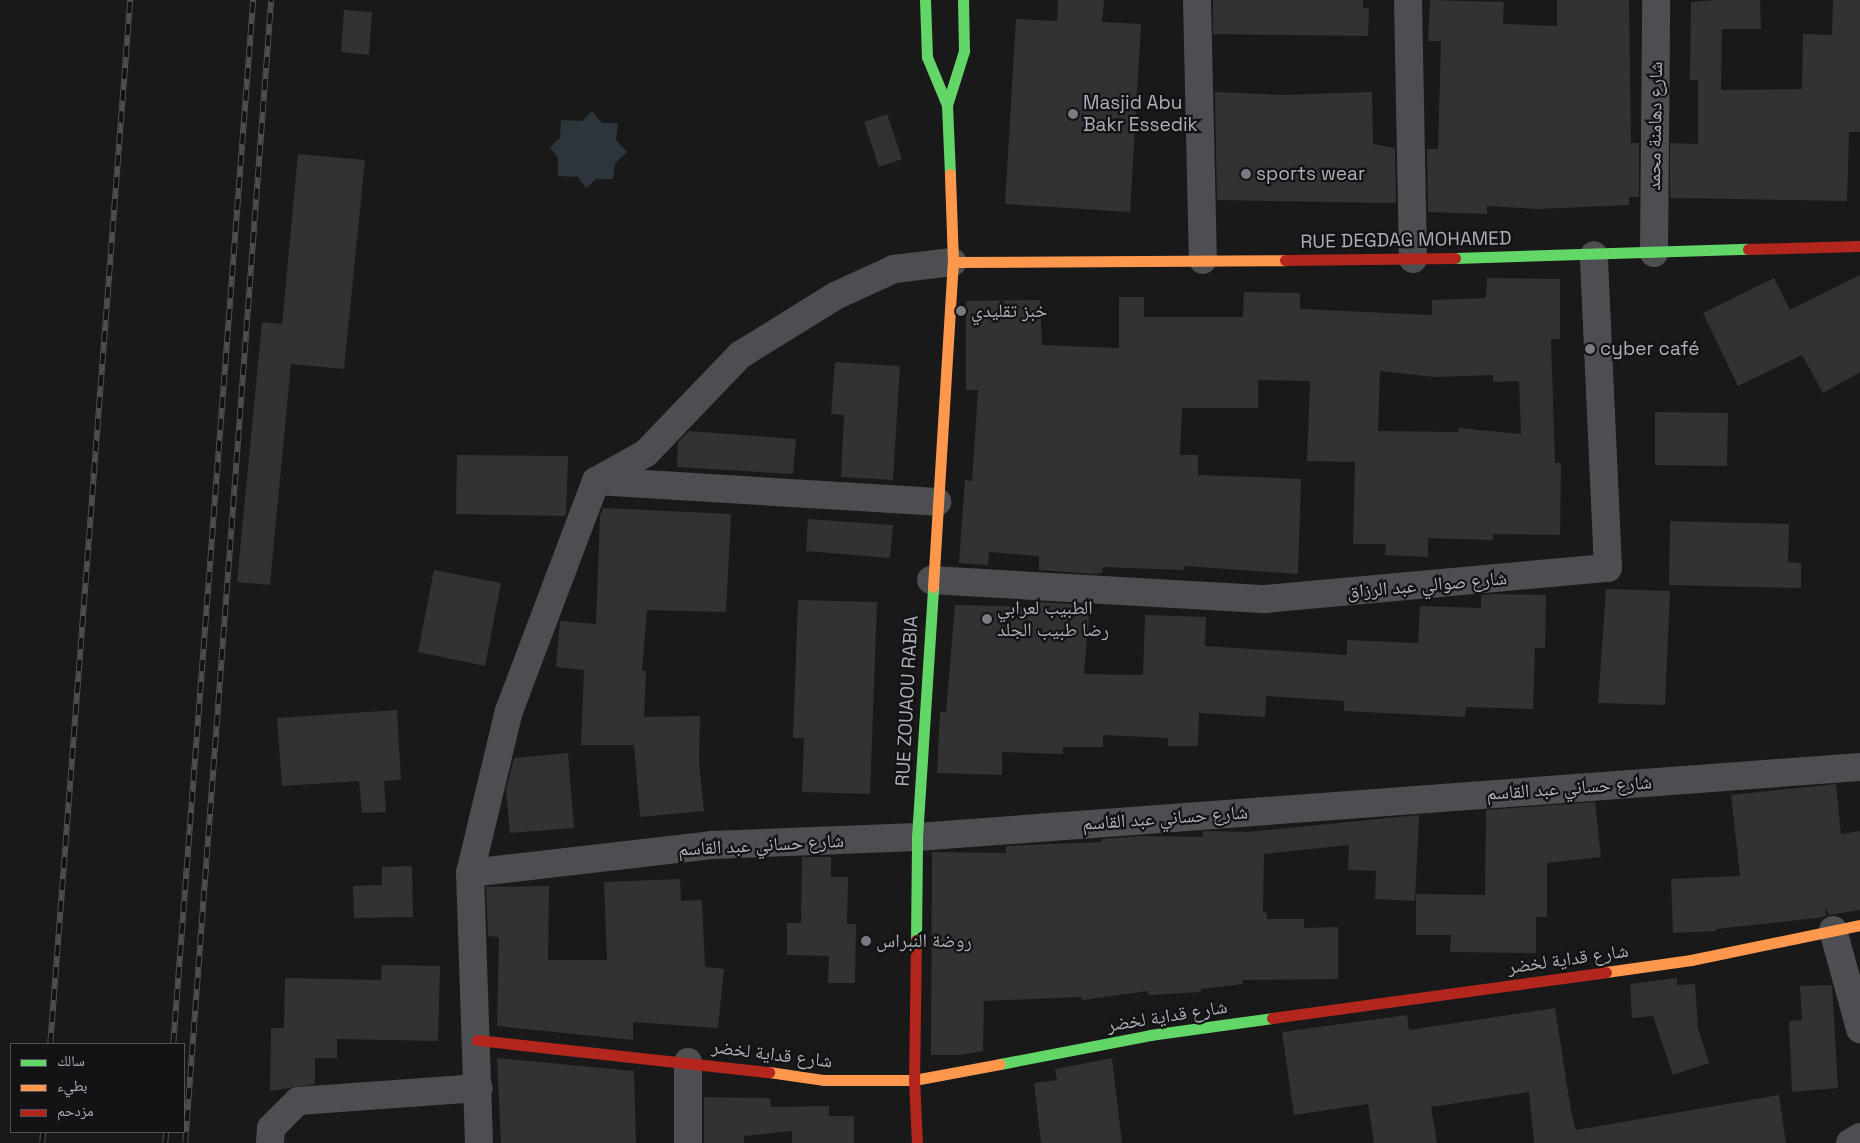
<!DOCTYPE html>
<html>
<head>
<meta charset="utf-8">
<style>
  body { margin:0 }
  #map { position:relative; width:1860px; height:1143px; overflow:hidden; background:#191919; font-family:"Space Grotesk","Noto Naskh Arabic",sans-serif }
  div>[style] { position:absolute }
  .water>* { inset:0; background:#2c353a }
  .building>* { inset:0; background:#323233 }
  .street>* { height:28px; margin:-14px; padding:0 14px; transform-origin:14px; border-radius:14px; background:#4d4e52 }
  .fast>* { height:11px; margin:-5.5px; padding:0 5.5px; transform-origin:5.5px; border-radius:5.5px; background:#63d668 }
  .slow>* { height:11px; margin:-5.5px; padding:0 5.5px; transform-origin:5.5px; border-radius:5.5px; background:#ff974d }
  .jam>* { height:11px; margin:-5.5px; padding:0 5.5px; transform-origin:5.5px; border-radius:5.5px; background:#b3261e }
  .rail>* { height:5.5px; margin-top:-2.75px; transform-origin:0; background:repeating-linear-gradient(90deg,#131315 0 11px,#4e4e50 0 22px); box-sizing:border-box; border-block:1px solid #4e4e50 }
  .dots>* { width:14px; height:14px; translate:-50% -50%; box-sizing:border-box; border:2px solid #131315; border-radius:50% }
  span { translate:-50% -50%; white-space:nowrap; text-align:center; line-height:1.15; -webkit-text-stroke:4.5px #131315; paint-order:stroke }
  .poi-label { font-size:19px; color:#abb0b9 }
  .left { translate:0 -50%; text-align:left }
  .street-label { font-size:19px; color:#abb0b9 }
  .legend { position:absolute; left:10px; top:1043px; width:175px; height:90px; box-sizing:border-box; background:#131315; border:1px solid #505257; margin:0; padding:6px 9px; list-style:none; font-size:15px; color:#abb0b9 }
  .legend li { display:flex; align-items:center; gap:10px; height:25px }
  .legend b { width:25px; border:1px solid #505257 }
</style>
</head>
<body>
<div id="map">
  <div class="water">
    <i style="clip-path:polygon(592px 111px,602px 123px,618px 123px,616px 140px,627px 152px,615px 163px,613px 179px,596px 179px,586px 188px,578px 177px,558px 176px,558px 158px,550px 147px,560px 138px,561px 120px,582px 121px)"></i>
  </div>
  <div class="building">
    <i style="clip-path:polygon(1058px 0,1104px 0,1102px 22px,1141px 24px,1130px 212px,1005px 204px,1016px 19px,1057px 21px)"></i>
    <i style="clip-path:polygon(1213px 0,1363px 0,1363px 8px,1369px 8px,1368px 36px,1213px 34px)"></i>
    <i style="clip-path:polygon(1430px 0,1504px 2px,1503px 24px,1557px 26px,1557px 0,1629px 0,1631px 143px,1639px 143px,1639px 197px,1629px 197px,1629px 205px,1538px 209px,1487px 206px,1487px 214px,1428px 212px,1427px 149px,1438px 149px,1441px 41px,1428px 41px)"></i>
    <i style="clip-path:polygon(1715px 0,1760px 0,1761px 29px,1722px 29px,1721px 90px,1802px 89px,1803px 34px,1832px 35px,1833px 0,1860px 0,1860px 132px,1849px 132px,1847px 201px,1670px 198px,1670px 143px,1698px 144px,1698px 80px,1690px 80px,1691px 2px)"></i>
    <i style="clip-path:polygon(344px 10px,372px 12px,369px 55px,341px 52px)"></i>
    <i style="clip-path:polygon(1215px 92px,1283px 95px,1372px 92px,1373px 144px,1395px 148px,1396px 203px,1217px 200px)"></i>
    <i style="clip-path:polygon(887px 114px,902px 159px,879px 167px,864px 122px)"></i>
    <i style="clip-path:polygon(298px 154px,365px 160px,344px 369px,291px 364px,270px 585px,237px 582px,262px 322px,282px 324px)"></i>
    <i style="clip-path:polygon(1860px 275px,1860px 372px,1823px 393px,1802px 355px,1738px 386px,1703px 313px,1774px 278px,1790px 310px)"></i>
    <i style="clip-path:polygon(evenodd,1487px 278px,1560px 279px,1560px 339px,1551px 339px,1555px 463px,1561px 463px,1560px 535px,1493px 534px,1493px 540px,1428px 538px,1428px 557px,1385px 555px,1386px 544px,1353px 544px,1355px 462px,1307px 461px,1310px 381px,1258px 380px,1258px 408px,1182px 408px,1180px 455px,1198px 455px,1198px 475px,1301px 479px,1298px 574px,1184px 566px,1184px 570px,1103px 567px,1102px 573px,1093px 574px,1039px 570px,1039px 556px,989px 552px,988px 565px,959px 563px,965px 480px,972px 481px,978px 390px,966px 390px,966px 301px,1040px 300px,1042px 345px,1119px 348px,1119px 297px,1144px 297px,1144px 317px,1243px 317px,1244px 292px,1300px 293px,1300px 309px,1432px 315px,1432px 300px,1486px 298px,1487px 278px,1380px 371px,1434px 377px,1493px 375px,1493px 382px,1519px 381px,1521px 434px,1459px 428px,1458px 432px,1378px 431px,1380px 371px)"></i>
    <i style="clip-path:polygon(835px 362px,900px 366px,893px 480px,841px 477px,844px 415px,831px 414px)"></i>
    <i style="clip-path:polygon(1655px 412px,1728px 413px,1727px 466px,1655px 465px)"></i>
    <i style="clip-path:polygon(689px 431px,796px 439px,793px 474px,677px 467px,678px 442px)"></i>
    <i style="clip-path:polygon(457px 455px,568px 456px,566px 516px,456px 514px)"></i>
    <i style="clip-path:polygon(603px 508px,731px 514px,726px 612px,647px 610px,642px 671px,646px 671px,644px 717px,700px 716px,699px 762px,704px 811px,640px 817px,634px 745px,581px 745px,584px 670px,556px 667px,560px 621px,596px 624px,600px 516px)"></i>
    <i style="clip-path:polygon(808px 519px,893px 525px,890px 558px,806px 551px)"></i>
    <i style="clip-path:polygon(1670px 521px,1789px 524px,1788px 562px,1801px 563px,1801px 588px,1669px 585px)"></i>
    <i style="clip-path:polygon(434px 570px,501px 583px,485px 666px,418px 652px)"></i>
    <i style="clip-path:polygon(1606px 589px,1670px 591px,1665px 705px,1598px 703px)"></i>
    <i style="clip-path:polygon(1496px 594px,1546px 595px,1545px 648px,1535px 648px,1533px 709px,1466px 707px,1465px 717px,1344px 711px,1344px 701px,1266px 696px,1265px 717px,1199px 713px,1198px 746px,1168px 746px,1168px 738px,1103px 735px,1103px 747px,1063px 747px,1063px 754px,1002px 752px,1002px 775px,937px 773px,940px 712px,946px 712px,955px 605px,1037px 607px,1037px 602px,1090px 605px,1084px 674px,1143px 675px,1145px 615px,1206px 617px,1205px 646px,1347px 655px,1347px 640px,1418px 643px,1420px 606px,1481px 608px,1481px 595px)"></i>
    <i style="clip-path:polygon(798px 600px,877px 602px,870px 794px,802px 792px,804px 738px,793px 738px)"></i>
    <i style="clip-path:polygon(397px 710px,401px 780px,384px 781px,386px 812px,362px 813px,359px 781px,282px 786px,277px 718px)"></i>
    <i style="clip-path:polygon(568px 753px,574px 828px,510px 833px,506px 790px,514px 758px)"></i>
    <i style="clip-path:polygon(1836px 784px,1841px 834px,1860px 831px,1860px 910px,1829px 915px,1825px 906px,1826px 916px,1817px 918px,1716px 929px,1716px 931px,1673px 933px,1671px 879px,1740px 876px,1731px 795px)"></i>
    <i style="clip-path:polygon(1595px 802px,1601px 857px,1547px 863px,1547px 917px,1536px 917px,1536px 953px,1450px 952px,1451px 935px,1416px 935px,1416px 894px,1485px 895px,1486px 810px)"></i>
    <i style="clip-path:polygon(1419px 815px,1415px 901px,1375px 899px,1376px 871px,1348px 870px,1349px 845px,1264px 854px,1263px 912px,1266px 912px,1267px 919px,1304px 919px,1304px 928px,1338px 927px,1338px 979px,1242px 980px,1243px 984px,1201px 989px,1201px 992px,1149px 995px,1148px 991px,1082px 1000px,1082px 997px,984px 1001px,983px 1051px,960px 1055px,931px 1055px,932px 852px,1006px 853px,1006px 846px,1102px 842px,1102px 839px,1141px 836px,1203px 837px,1203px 831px,1248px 832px)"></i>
    <i style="clip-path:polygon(802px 857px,831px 857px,831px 877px,848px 877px,847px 924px,856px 924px,855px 983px,828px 983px,829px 956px,787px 955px,787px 923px,801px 923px)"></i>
    <i style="clip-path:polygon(412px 866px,413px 917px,354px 918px,353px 886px,382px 885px,382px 867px)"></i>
    <i style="clip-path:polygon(680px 879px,681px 901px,702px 900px,705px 967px,724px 969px,718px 1028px,633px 1022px,633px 1040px,497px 1026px,499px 937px,488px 936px,486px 887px,549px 886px,548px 960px,607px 960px,604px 882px)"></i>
    <i style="clip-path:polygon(382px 965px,440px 966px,438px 1041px,337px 1039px,337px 1058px,315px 1058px,315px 1084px,270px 1091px,271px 1028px,284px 1028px,285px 978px,381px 980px)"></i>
    <i style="clip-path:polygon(1677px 978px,1677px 985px,1695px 984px,1698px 1028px,1709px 1063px,1673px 1075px,1653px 1016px,1632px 1018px,1630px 984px)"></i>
    <i style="clip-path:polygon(1832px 985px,1838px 1088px,1792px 1092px,1789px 1021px,1802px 1020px,1800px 986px)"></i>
    <i style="clip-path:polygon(1555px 1008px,1571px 1111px,1576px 1130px,1779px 1095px,1786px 1143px,1534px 1143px,1529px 1092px,1431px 1107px,1437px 1143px,1374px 1143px,1368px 1104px,1294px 1115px,1282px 1032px,1407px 1015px,1409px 1030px)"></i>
    <i style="clip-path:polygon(497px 1058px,634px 1071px,636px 1143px,501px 1143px)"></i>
    <i style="clip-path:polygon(1112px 1058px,1122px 1143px,1041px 1143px,1034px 1083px,1057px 1080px,1055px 1069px)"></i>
    <i style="clip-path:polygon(704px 1097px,770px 1098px,771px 1107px,829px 1106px,829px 1116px,854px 1116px,854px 1143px,792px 1143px,792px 1131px,744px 1136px,744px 1143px,704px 1143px)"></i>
  </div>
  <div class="street">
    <i style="left:1197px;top:0;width:260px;rotate:88.7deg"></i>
    <i style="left:1408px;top:0;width:259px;rotate:88.9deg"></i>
    <i style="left:1654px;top:253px;width:253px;rotate:-89.5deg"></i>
    <i style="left:596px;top:481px;width:57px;rotate:-29.2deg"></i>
    <i style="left:646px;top:453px;width:136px;rotate:-46.2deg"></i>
    <i style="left:740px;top:355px;width:112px;rotate:-31.8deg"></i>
    <i style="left:835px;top:296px;width:65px;rotate:-24.6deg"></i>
    <i style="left:894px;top:269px;width:59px;rotate:-6.8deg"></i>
    <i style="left:931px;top:580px;width:335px;rotate:3.3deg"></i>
    <i style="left:1265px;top:599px;width:344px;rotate:-5.2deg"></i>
    <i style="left:1608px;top:568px;width:313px;rotate:-92.6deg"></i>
    <i style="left:470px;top:873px;width:243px;rotate:-6.6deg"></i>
    <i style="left:711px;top:845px;width:206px;rotate:-2.2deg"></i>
    <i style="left:917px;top:837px;width:946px;rotate:-4.25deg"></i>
    <i style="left:1833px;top:930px;width:103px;rotate:74.7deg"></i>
    <i style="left:688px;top:1062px;width:81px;rotate:90deg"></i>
    <i style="left:270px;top:1143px;width:15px;rotate:-86deg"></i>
    <i style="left:271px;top:1128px;width:38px;rotate:-45deg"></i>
    <i style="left:298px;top:1101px;width:181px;rotate:-4.1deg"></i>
    <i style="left:479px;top:1143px;width:270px;rotate:-91.9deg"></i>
    <i style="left:470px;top:873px;width:167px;rotate:-76.5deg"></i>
    <i style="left:509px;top:711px;width:246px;rotate:-69.3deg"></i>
    <i style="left:596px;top:481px;width:342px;rotate:3.5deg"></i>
    <i style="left:1850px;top:1143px;width:12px;rotate:-31deg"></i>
  </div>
  <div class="fast">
    <i style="left:925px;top:0;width:57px;rotate:88deg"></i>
    <i style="left:927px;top:57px;width:52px;rotate:67.4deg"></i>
    <i style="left:950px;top:174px;width:69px;rotate:-92.5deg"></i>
    <i style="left:947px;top:105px;width:57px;rotate:-72.5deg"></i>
    <i style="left:964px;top:51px;width:51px;rotate:-91.1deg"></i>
    <i style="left:1455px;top:258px;width:293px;rotate:-1.8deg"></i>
    <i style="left:916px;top:940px;width:103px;rotate:-89.4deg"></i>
    <i style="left:917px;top:837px;width:251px;rotate:-86.3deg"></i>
    <i style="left:1000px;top:1064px;width:153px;rotate:-10.9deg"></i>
    <i style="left:1150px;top:1035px;width:123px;rotate:-7.9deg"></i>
  </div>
  <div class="slow">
    <i style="left:953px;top:262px;width:332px;rotate:-0.3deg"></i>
    <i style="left:933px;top:587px;width:326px;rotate:-86.5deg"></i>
    <i style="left:953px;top:262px;width:88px;rotate:-92deg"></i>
    <i style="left:1606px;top:972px;width:86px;rotate:-8deg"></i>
    <i style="left:1691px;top:960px;width:173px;rotate:-11.7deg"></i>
    <i style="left:769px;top:1072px;width:56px;rotate:8.3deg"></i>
    <i style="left:824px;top:1080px;width:90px"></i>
    <i style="left:914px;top:1080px;width:87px;rotate:-10.5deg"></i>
  </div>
  <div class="jam">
    <i style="left:1748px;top:249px;width:112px;rotate:-1.5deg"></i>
    <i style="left:1285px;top:260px;width:170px;rotate:-0.7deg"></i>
    <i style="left:916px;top:940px;width:140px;rotate:90.8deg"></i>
    <i style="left:914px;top:1080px;width:63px;rotate:87.3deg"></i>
    <i style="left:1272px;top:1018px;width:337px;rotate:-7.8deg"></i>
    <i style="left:477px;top:1040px;width:294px;rotate:6.3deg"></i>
  </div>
  <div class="rail">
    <i style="left:50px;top:1044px;width:1047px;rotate:-85.62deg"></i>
    <i style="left:173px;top:1044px;width:1047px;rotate:-85.62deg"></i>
    <i style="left:42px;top:1143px;width:11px;rotate:-85deg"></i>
    <i style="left:165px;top:1143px;width:11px;rotate:-85deg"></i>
    <i style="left:185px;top:1143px;width:1146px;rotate:-85.7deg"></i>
  </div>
  <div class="dots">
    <i style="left:1073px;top:114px;background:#787b81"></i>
    <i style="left:1246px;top:174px;background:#787b81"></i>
    <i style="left:961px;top:311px;background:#787b81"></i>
    <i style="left:1590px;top:349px;background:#787b81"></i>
    <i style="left:987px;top:619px;background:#787b81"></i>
    <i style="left:866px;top:941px;background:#787b81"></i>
  </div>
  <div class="poi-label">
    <span class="left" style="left:1083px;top:114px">Masjid Abu<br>Bakr Essedik</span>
    <span class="left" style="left:1256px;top:174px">sports wear</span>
    <span class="left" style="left:971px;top:311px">خبز تقليدي</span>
    <span class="left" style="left:1600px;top:349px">cyber café</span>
    <span class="left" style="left:997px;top:619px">الطبيب لعرابي<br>رضا طبيب الجلد</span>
    <span class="left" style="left:876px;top:941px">روضة النبراس</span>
  </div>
  <div class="street-label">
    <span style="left:1655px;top:126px;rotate:-89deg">شارع دهامنة محمد</span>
    <span style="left:1406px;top:240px;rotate:-1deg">RUE DEGDAG MOHAMED</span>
    <span style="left:1427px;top:585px;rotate:-5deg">شارع صوالي عبد الرزاق</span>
    <span style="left:907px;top:701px;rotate:-87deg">RUE ZOUAOU RABIA</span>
    <span style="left:1569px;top:788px;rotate:-4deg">شارع حساني عبد القاسم</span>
    <span style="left:1165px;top:818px;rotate:-4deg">شارع حساني عبد القاسم</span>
    <span style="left:761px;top:845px;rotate:-3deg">شارع حساني عبد القاسم</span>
    <span style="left:1568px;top:959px;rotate:-8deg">شارع قداية لخضر</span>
    <span style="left:1167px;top:1016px;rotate:-9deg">شارع قداية لخضر</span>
    <span style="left:772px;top:1054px;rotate:7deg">شارع قداية لخضر</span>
  </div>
  <ul class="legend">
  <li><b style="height:6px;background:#63d668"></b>سالك</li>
  <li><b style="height:6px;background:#ff974d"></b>بطيء</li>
  <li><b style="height:6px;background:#b3261e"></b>مزدحم</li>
  </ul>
</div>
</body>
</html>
